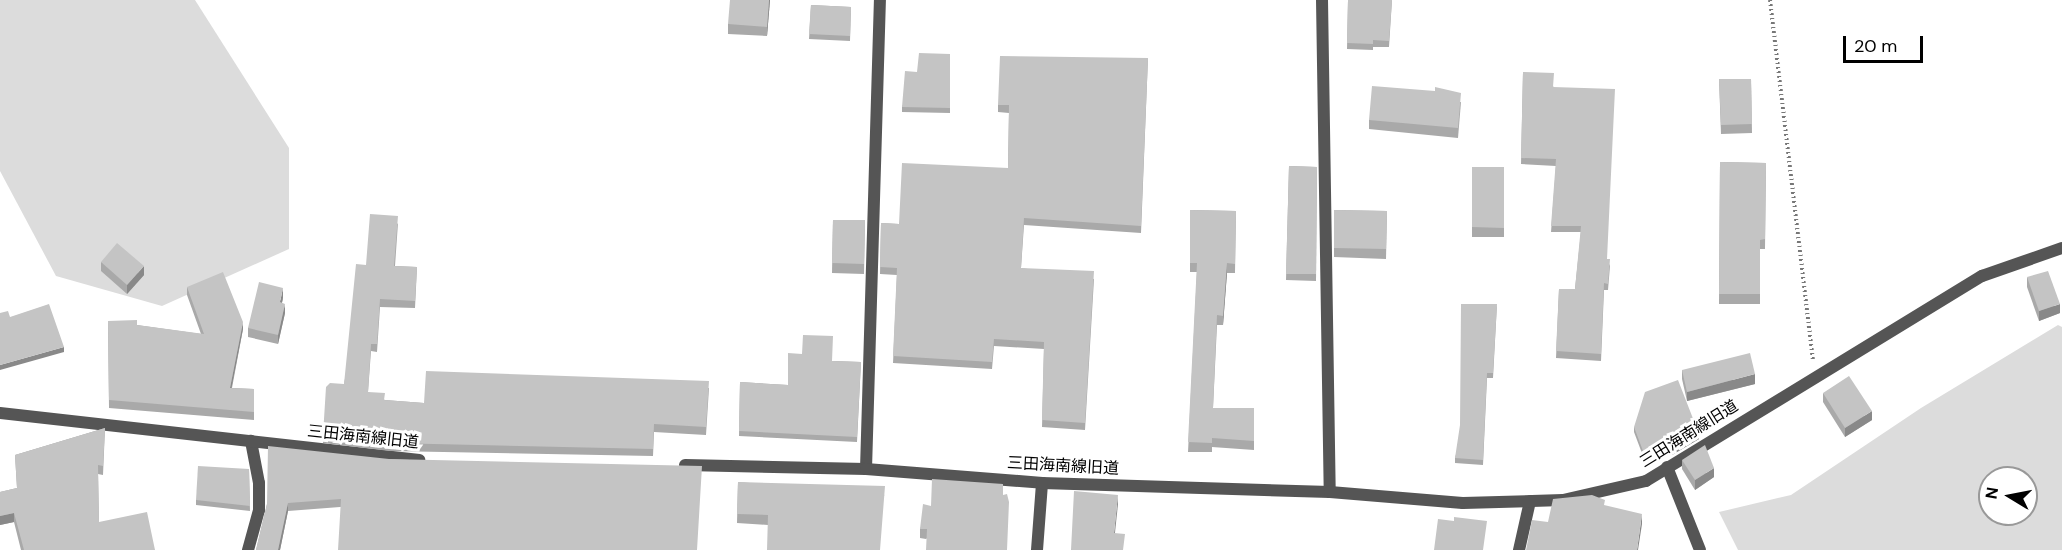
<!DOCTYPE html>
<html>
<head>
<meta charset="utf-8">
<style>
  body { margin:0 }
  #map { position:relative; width:2062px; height:550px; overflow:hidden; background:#fff; font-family:"DM Sans","Noto Sans JP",sans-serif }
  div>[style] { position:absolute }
  .green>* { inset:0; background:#dcdcdc }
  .path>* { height:4px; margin-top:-2px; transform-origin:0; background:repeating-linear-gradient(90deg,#777 0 1.5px,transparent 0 4.5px) }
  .service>* { height:12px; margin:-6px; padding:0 6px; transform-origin:6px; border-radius:6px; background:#555 }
  .minor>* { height:12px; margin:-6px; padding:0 6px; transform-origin:6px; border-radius:6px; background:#555 }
  .tertiary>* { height:12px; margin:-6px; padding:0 6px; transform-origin:6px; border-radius:6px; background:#555 }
  .wall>* { inset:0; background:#a9a9a9 }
  .shaded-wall>* { inset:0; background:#898989 }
  .building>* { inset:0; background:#c4c4c4 }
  span { translate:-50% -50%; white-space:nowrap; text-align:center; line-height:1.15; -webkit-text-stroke:6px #fff; paint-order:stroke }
  .street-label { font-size:16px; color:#000 }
  .north { position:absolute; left:1978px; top:466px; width:60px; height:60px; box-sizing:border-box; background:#fff; border:2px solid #999; border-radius:50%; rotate:280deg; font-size:16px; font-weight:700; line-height:24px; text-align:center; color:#000 }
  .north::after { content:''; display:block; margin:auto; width:21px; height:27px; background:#000; clip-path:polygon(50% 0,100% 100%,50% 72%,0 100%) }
  .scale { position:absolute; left:1843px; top:36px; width:80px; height:27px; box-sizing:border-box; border:3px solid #000; border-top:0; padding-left:8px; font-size:18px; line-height:21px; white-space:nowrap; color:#000; -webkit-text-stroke:4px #fff; paint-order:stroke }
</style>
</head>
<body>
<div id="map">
  <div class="green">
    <i style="clip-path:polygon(0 0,195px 0,289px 148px,289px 249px,162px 306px,56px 276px,0 171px)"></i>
    <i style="clip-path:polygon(evenodd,2058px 325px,2062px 327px,2062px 550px,1738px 550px,1719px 512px,1791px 495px,1921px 408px,2058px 325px,1990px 478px,2026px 478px,2026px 514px,1990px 514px,1990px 478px)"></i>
  </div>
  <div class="path">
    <i style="left:1770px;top:0;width:362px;rotate:83.2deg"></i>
  </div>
  <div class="service">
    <i style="left:248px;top:550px;width:41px;rotate:-74.6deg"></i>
    <i style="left:259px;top:510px;width:27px;rotate:-90deg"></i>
    <i style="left:259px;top:483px;width:43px;rotate:-100.8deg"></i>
  </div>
  <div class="minor">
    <i style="left:1667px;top:467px;width:89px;rotate:68.3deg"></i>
    <i style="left:866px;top:469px;width:469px;rotate:-88.3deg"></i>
    <i style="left:1037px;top:550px;width:67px;rotate:-85.7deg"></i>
    <i style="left:1519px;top:550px;width:50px;rotate:-77.3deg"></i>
  </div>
  <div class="tertiary">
    <i style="left:1322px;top:0;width:492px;rotate:89.1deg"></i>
    <i style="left:0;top:413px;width:422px;rotate:6.4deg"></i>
    <i style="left:685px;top:465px;width:181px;rotate:1.3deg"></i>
    <i style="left:866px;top:469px;width:177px;rotate:4.5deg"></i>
    <i style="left:1042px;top:483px;width:288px;rotate:1.8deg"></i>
    <i style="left:1330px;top:492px;width:133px;rotate:4.7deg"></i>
    <i style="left:1463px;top:503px;width:100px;rotate:-1.7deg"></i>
    <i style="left:1563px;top:500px;width:85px;rotate:-12.9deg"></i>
    <i style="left:1646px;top:481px;width:394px;rotate:-31.4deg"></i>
    <i style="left:1982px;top:276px;width:85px;rotate:-19.3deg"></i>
  </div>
  <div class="wall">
    <i style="clip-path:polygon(770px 0,767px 36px,728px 34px,728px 24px)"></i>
    <i style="clip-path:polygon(1348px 0,1392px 0,1389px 47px,1373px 47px,1373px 50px,1347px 49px)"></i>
    <i style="clip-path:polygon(811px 5px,851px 7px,850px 41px,809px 39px)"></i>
    <i style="clip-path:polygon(950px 54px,950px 113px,902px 112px,902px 107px,917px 72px)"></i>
    <i style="clip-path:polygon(1148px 58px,1141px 233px,1024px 225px,1021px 268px,1094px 279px,1085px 430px,1042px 427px,1044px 349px,994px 346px,992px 369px,893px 363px,897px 275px,880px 274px,881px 223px,899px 224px,1008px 168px,1009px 113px,998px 112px,998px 105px)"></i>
    <i style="clip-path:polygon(1523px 72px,1554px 87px,1607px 259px,1610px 266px,1608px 290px,1604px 290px,1601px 361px,1556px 358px,1559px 289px,1575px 289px,1581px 232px,1551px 232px,1556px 166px,1521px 164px)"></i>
    <i style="clip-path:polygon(1719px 79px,1751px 79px,1752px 133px,1721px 134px)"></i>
    <i style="clip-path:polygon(1461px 102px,1458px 138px,1369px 129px,1369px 120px)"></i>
    <i style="clip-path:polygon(1720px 162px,1766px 163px,1765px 249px,1760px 249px,1760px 304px,1719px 304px)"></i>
    <i style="clip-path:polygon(1289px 166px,1317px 167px,1316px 281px,1286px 280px)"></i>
    <i style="clip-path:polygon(1472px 167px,1504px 167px,1504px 237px,1472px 237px)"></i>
    <i style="clip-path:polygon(1190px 210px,1236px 211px,1235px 273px,1227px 273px,1223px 325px,1217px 325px,1213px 408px,1254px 408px,1254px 450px,1212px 447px,1212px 452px,1188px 452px,1197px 272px,1190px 272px)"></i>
    <i style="clip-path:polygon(1334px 210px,1387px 211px,1386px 259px,1334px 257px)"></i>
    <i style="clip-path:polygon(833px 220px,865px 220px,864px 274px,832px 273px)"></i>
    <i style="clip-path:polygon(398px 223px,395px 266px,417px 267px,415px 308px,380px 307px,377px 352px,371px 351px,368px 392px,385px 400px,424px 403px,709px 388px,706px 435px,654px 432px,653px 456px,390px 451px,323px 443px,323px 435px,344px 384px,366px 265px)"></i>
    <i style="clip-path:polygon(101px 262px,144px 275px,127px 294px,101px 271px)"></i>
    <i style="clip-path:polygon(2027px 277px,2060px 313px,2039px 321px,2027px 287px)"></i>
    <i style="clip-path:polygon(187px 287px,243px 329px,232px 388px,254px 389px,254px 420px,109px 408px,108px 321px,201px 334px,187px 295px)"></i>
    <i style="clip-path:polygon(283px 298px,282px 303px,285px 313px,278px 344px,248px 337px,248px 328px)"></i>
    <i style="clip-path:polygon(1497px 304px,1493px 378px,1487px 378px,1483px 465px,1455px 463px,1455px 458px)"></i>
    <i style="clip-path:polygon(833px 361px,861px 362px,857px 442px,739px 436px,740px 382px,788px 385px)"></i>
    <i style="clip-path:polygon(1682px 370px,1755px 384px,1687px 401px,1682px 379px)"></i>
    <i style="clip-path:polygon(1823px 393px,1872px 420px,1845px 437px,1823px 402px)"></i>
    <i style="clip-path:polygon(1634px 427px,1699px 439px,1672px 455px,1667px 447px,1643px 456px,1634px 432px)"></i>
    <i style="clip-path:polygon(105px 428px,103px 475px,98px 474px,99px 522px,155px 550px,21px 550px,14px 522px,0 525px,0 492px,17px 488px,15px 455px)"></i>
    <i style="clip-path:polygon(389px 459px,702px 474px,340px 507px,288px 511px,280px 550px,256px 550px,267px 504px)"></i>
    <i style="clip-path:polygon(1682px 460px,1714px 477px,1695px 490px,1682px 469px)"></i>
    <i style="clip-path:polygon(249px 469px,250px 511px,196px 505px,196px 500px)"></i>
    <i style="clip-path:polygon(738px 482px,885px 495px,768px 525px,737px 523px)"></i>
    <i style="clip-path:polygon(1003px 484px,926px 539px,920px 538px,920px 529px,931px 506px)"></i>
  </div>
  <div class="shaded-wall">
    <i style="clip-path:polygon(769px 0,770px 0,767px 36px,767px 27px)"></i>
    <i style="clip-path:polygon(1227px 263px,1227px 273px,1223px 325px,1223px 316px)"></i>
    <i style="clip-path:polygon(144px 266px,144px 275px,127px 294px,127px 285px)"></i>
    <i style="clip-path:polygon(283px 288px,283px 298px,280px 311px,280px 302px)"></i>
    <i style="clip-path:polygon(285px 304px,285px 313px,278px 344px,278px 335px)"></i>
    <i style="clip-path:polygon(2060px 304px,2060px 313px,2039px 321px,2039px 311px)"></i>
    <i style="clip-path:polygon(243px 322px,243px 329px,230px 395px,230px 388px)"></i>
    <i style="clip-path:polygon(64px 347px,64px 352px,0 370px,0 365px)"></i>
    <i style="clip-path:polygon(1755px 374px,1755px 384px,1687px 401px,1687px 392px)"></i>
    <i style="clip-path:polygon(1872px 411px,1872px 420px,1845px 437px,1845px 428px)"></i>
    <i style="clip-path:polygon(1699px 434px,1699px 439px,1672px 455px,1672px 450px)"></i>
    <i style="clip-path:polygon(1667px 442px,1667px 447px,1643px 456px,1643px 451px)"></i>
    <i style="clip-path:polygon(1714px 468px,1714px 477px,1695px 490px,1695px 480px)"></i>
    <i style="clip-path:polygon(1118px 495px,1118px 504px,1114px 542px,1114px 533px)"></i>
    <i style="clip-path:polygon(288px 503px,288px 511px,280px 550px,278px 550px)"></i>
    <i style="clip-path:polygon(14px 513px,14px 522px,0 525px,0 516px)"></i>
    <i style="clip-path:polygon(1642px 514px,1642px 524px,1638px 550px,1637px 550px)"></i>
  </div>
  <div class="building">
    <i style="clip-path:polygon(730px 0,769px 0,767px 27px,728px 24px)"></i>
    <i style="clip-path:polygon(1348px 0,1392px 0,1389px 41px,1373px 40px,1373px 44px,1347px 43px)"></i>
    <i style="clip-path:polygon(811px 5px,851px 7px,850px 36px,809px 34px)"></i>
    <i style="clip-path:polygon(919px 53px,950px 54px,950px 108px,902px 107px,905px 71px,917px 72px)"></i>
    <i style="clip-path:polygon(1000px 56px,1148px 58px,1141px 226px,1024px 218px,1021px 268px,1094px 271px,1085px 423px,1042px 420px,1044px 342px,994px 339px,992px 362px,893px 356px,897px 268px,880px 267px,881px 223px,899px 224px,902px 163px,1008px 168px,1009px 105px,998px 105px)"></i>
    <i style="clip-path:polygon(1523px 72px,1554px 73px,1553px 87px,1615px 89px,1607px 259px,1610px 259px,1608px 284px,1604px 283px,1601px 354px,1556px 351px,1559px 289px,1575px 289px,1581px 226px,1551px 226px,1556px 159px,1521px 158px)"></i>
    <i style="clip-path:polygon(1719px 79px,1751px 79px,1752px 124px,1721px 125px)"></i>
    <i style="clip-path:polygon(1372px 86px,1435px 91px,1435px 87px,1461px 93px,1458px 128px,1369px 120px)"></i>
    <i style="clip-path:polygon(1720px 162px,1766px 163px,1765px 239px,1760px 240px,1760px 294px,1719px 294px)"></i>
    <i style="clip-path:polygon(1289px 166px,1317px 167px,1316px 274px,1286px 274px)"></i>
    <i style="clip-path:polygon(1472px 167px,1504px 167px,1504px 228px,1472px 227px)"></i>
    <i style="clip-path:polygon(1190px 210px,1236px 211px,1235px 264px,1227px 263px,1223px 316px,1217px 315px,1213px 408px,1254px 408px,1254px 441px,1212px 438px,1212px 443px,1188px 442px,1197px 263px,1190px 263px)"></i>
    <i style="clip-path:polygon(1334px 210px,1387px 211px,1386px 249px,1334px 248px)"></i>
    <i style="clip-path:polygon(370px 214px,398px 216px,394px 266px,417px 267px,415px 301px,380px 299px,377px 344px,371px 344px,368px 392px,385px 393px,384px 400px,424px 403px,426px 371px,709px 381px,706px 427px,654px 424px,653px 449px,390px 443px,323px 435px,326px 387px,330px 383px,344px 384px,356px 264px,366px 265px)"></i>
    <i style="clip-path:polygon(833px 220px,865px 220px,864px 264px,832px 263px)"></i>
    <i style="clip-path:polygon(117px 243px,144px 266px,127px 285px,101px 262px)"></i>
    <i style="clip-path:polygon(2048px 271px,2060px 304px,2039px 311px,2027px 277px)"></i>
    <i style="clip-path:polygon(223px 272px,243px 322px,230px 388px,254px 389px,254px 412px,109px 400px,108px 321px,137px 320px,137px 325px,204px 334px,187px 287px)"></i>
    <i style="clip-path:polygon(259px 282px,283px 288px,280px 302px,285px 304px,278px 335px,248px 328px)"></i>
    <i style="clip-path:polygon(49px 304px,64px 347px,0 365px,0 313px,8px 311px,10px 317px)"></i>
    <i style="clip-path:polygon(1461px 304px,1497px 304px,1493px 373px,1487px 373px,1483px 460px,1455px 458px,1460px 425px)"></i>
    <i style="clip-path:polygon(803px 335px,833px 336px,832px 361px,861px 362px,857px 437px,739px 431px,740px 382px,788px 385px,788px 353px,802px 354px)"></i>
    <i style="clip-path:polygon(1750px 353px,1755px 374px,1687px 392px,1682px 370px)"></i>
    <i style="clip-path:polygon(1849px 376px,1872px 411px,1845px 428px,1823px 393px)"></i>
    <i style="clip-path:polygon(1678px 380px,1699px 434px,1672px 450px,1667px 442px,1643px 451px,1634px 427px,1645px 392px)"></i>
    <i style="clip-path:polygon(105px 428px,103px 466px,98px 465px,99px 522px,147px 512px,155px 550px,24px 550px,14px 513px,0 516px,0 492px,17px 488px,15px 455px)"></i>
    <i style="clip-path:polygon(1705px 445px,1714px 468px,1695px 480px,1682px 460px)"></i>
    <i style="clip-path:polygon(268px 446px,389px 459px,702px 466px,697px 550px,338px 550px,341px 499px,288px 503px,278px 550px,256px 550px,267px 504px)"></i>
    <i style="clip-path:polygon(198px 466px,249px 469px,250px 506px,196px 500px)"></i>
    <i style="clip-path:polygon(932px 479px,1003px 484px,1003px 495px,1007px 494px,1009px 502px,1007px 550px,926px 550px,927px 529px,920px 529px,923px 504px,931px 506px)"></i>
    <i style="clip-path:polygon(738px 482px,885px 486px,880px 550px,767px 550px,768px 515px,737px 514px)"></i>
    <i style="clip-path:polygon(1074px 491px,1118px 495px,1114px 533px,1125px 534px,1123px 550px,1071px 550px)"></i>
    <i style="clip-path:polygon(1592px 495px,1605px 500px,1604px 505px,1642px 514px,1637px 550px,1526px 550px,1532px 520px,1548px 522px,1553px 499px)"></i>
    <i style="clip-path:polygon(1454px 517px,1487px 521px,1483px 550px,1434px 550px,1438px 519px,1454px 521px)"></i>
  </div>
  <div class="street-label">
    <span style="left:1689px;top:434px;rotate:-32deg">三田海南線旧道</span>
    <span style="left:363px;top:437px;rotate:6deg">三田海南線旧道</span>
    <span style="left:1063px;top:466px;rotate:3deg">三田海南線旧道</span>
  </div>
  <div class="north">N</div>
  <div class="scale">20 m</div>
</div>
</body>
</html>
